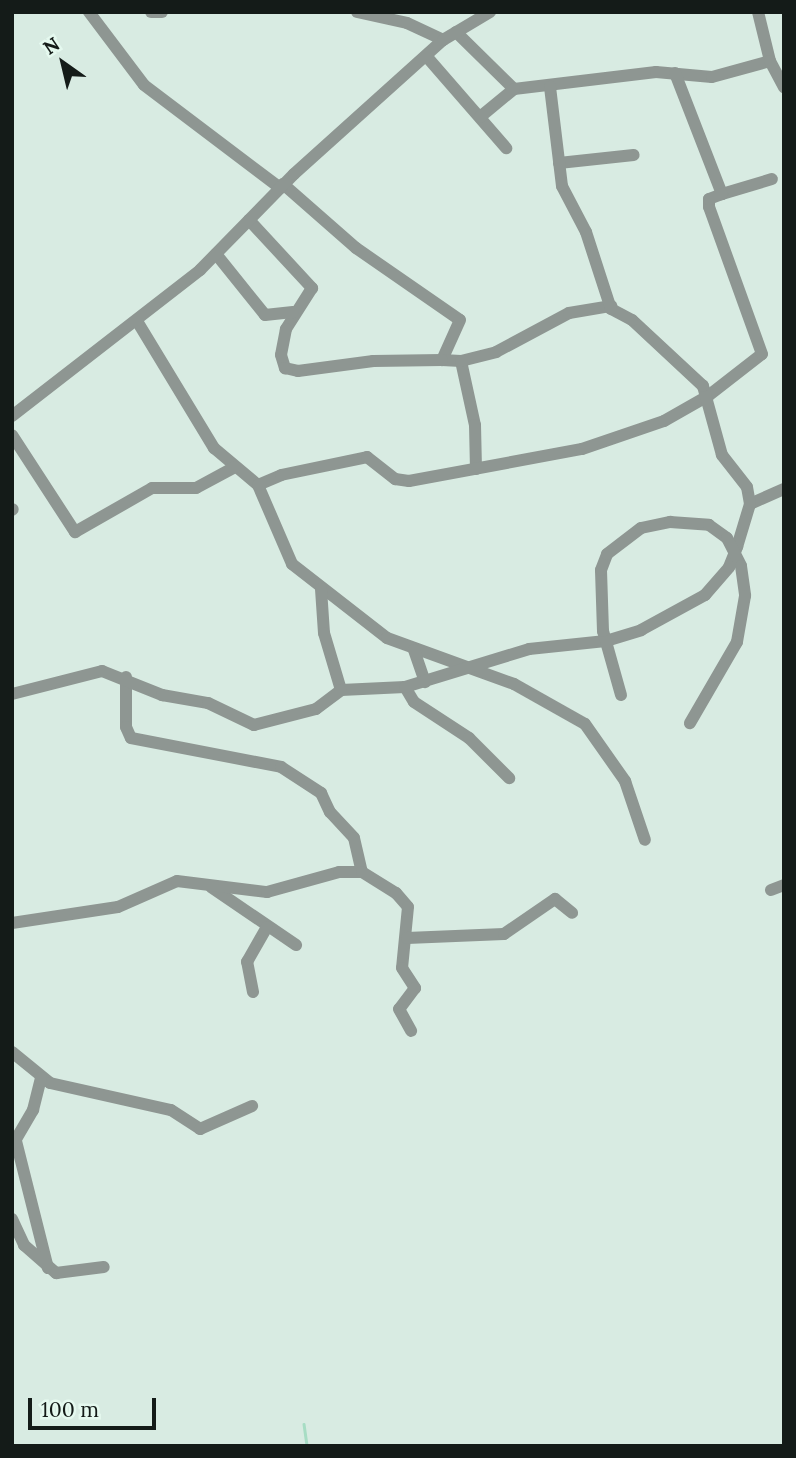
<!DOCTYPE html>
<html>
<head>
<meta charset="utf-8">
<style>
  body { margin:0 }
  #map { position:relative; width:796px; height:1458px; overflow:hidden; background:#d8ebe2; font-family:Lora,serif }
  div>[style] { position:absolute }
  .stream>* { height:2.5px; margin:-1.25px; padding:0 1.25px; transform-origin:1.25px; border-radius:1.25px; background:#a7ddc4 }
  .minor>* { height:12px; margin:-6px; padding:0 6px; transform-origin:6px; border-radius:6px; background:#8e9692 }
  span { translate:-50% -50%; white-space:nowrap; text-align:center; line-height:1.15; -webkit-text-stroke:7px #e5f9ef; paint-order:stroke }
  .frame { position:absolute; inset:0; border:14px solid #141b18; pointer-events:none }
  .north { position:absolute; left:28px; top:28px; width:70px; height:70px; -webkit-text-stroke:5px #e5f9ef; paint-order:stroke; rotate:326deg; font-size:19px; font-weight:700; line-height:28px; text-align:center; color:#141b18 }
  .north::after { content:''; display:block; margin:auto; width:24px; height:32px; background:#141b18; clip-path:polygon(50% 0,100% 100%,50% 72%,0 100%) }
  .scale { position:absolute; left:28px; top:1398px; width:128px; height:32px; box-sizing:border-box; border:4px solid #141b18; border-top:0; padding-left:9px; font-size:21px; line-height:24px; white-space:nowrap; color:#141b18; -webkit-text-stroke:5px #e5f9ef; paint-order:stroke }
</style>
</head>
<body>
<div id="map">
  <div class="stream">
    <i style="left:304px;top:1424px;width:22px;rotate:82deg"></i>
  </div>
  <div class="minor">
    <i style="left:89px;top:12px;width:91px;rotate:53deg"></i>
    <i style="left:144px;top:85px;width:171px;rotate:37.1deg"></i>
    <i style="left:151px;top:12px;width:11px"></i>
    <i style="left:357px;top:12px;width:51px;rotate:12.4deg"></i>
    <i style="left:407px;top:23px;width:40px;rotate:25deg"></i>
    <i style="left:758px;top:12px;width:50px;rotate:76.2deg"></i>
    <i style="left:456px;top:32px;width:81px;rotate:44.5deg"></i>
    <i style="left:514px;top:89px;width:143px;rotate:-6.8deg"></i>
    <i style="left:656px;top:72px;width:56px;rotate:5.1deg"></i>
    <i style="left:712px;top:77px;width:60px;rotate:-15.4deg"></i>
    <i style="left:770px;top:61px;width:30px;rotate:62deg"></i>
    <i style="left:427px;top:57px;width:121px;rotate:49deg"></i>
    <i style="left:675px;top:73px;width:130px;rotate:68.8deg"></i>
    <i style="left:722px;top:194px;width:52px;rotate:-16.7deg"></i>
    <i style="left:480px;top:117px;width:44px;rotate:-39.5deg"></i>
    <i style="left:559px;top:163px;width:75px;rotate:-6.1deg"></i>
    <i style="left:283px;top:184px;width:97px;rotate:41.2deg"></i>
    <i style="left:356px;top:248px;width:126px;rotate:34.7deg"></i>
    <i style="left:460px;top:320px;width:44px;rotate:114.2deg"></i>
    <i style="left:442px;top:360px;width:19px;rotate:3deg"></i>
    <i style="left:461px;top:361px;width:66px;rotate:77.7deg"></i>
    <i style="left:475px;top:425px;width:44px;rotate:88.7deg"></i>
    <i style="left:249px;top:220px;width:93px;rotate:47.2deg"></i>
    <i style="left:312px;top:288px;width:49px;rotate:122.4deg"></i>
    <i style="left:286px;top:329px;width:26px;rotate:101deg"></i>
    <i style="left:281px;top:355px;width:14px;rotate:73deg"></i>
    <i style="left:285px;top:368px;width:13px;rotate:13deg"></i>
    <i style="left:298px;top:371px;width:76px;rotate:-7.6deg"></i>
    <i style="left:373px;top:361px;width:69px;rotate:-0.8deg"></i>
    <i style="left:216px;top:254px;width:78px;rotate:51.2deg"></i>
    <i style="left:265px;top:315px;width:28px;rotate:-6deg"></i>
    <i style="left:137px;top:321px;width:149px;rotate:58.8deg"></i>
    <i style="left:214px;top:448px;width:57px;rotate:40.1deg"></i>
    <i style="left:258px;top:485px;width:86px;rotate:66.7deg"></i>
    <i style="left:292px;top:564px;width:120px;rotate:37.9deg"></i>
    <i style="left:387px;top:638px;width:135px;rotate:19.9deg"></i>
    <i style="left:514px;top:684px;width:81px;rotate:29.4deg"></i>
    <i style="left:585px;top:724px;width:70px;rotate:54.9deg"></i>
    <i style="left:625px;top:781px;width:62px;rotate:71.3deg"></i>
    <i style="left:461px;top:361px;width:36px;rotate:-14deg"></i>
    <i style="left:496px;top:352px;width:83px;rotate:-28.1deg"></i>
    <i style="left:569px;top:313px;width:43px;rotate:-9.5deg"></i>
    <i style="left:12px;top:416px;width:238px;rotate:-37.8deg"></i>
    <i style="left:200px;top:270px;width:134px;rotate:-45.6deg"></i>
    <i style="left:294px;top:174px;width:200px;rotate:-42deg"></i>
    <i style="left:443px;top:40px;width:55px;rotate:-30.8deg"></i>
    <i style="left:12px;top:435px;width:116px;rotate:57deg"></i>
    <i style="left:75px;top:532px;width:89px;rotate:-29.7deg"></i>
    <i style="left:152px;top:488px;width:44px"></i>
    <i style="left:196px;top:488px;width:44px;rotate:-28.3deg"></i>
    <i style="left:258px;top:485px;width:25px;rotate:-23deg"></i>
    <i style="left:281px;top:475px;width:88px;rotate:-11.8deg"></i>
    <i style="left:367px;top:457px;width:36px;rotate:38deg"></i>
    <i style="left:395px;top:479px;width:14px;rotate:8deg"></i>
    <i style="left:409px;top:481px;width:176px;rotate:-10.5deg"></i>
    <i style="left:582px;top:449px;width:87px;rotate:-18.9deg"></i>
    <i style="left:664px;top:421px;width:51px;rotate:-29.6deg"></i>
    <i style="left:708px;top:396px;width:68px;rotate:-37.9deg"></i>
    <i style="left:762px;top:354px;width:156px;rotate:-109.8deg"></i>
    <i style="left:709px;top:207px;width:8px;rotate:-90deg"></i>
    <i style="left:709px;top:199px;width:14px;rotate:-21deg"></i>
    <i style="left:750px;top:504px;width:37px;rotate:-24deg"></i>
    <i style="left:12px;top:510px;width:1px;rotate:-45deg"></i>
    <i style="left:321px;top:589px;width:44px;rotate:86.1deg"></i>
    <i style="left:324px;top:633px;width:59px;rotate:73.4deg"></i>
    <i style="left:414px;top:650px;width:34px;rotate:71deg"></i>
    <i style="left:126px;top:677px;width:50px;rotate:90deg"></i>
    <i style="left:126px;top:727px;width:12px;rotate:66deg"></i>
    <i style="left:131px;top:738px;width:153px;rotate:10.9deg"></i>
    <i style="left:281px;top:767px;width:48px;rotate:33deg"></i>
    <i style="left:321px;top:793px;width:21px;rotate:65deg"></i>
    <i style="left:330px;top:812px;width:35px;rotate:47deg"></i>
    <i style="left:354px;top:838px;width:35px;rotate:77deg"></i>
    <i style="left:405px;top:687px;width:17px;rotate:59deg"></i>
    <i style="left:414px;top:702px;width:66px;rotate:33.2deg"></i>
    <i style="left:469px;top:738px;width:57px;rotate:45deg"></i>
    <i style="left:341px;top:690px;width:64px;rotate:-2.7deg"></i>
    <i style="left:405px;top:687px;width:130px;rotate:-17deg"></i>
    <i style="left:529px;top:649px;width:77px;rotate:-5.9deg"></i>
    <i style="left:606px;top:641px;width:37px;rotate:-17deg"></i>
    <i style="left:641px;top:630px;width:73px;rotate:-28.7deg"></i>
    <i style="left:705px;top:595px;width:37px;rotate:-49deg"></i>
    <i style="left:729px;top:567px;width:22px;rotate:-68deg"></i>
    <i style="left:737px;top:547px;width:45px;rotate:-73.2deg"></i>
    <i style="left:750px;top:504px;width:17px;rotate:-100deg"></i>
    <i style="left:747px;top:487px;width:41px;rotate:-128deg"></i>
    <i style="left:722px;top:455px;width:72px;rotate:-105.4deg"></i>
    <i style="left:703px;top:386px;width:97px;rotate:-137.1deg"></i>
    <i style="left:632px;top:320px;width:24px;rotate:-152deg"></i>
    <i style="left:611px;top:309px;width:81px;rotate:-108deg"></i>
    <i style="left:586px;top:232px;width:52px;rotate:-117.6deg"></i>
    <i style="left:562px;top:186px;width:100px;rotate:-96.9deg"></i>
    <i style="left:12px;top:694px;width:93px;rotate:-14.3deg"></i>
    <i style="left:102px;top:671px;width:65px;rotate:21.8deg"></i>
    <i style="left:162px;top:695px;width:47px;rotate:9.9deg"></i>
    <i style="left:208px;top:703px;width:51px;rotate:25.6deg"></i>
    <i style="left:254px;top:725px;width:64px;rotate:-14.5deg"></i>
    <i style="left:316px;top:709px;width:31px;rotate:-37deg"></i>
    <i style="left:621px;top:695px;width:66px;rotate:-105.7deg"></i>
    <i style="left:603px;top:631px;width:61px;rotate:-91.9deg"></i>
    <i style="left:601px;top:570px;width:17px;rotate:-69deg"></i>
    <i style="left:607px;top:554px;width:43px;rotate:-37.4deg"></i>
    <i style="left:641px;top:528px;width:30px;rotate:-12deg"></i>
    <i style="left:670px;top:522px;width:39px;rotate:4deg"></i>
    <i style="left:709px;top:525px;width:22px;rotate:36deg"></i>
    <i style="left:727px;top:538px;width:31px;rotate:63deg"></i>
    <i style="left:741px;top:566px;width:30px;rotate:82deg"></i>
    <i style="left:745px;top:596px;width:47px;rotate:99.9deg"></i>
    <i style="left:737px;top:642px;width:94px;rotate:120.1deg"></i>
    <i style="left:211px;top:887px;width:103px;rotate:34.3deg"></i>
    <i style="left:771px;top:890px;width:14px;rotate:-21deg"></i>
    <i style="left:12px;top:923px;width:107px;rotate:-8.6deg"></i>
    <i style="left:118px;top:907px;width:64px;rotate:-23.8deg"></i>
    <i style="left:177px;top:881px;width:91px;rotate:7deg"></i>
    <i style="left:267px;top:892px;width:75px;rotate:-15.5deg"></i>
    <i style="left:339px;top:872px;width:23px"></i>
    <i style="left:362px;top:872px;width:40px;rotate:32deg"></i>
    <i style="left:396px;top:893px;width:18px;rotate:49deg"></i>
    <i style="left:408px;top:907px;width:61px;rotate:95.6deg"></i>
    <i style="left:402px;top:968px;width:24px;rotate:57deg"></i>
    <i style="left:415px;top:988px;width:26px;rotate:127deg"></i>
    <i style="left:399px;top:1009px;width:25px;rotate:61deg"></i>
    <i style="left:407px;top:938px;width:97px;rotate:-2.4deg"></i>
    <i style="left:504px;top:934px;width:62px;rotate:-34.5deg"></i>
    <i style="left:555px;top:899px;width:22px;rotate:39deg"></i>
    <i style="left:253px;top:992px;width:31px;rotate:-101deg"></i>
    <i style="left:247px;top:962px;width:40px;rotate:-60.3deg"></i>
    <i style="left:12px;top:1052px;width:49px;rotate:39.2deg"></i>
    <i style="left:50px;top:1083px;width:124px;rotate:12.6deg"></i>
    <i style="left:171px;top:1110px;width:35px;rotate:33deg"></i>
    <i style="left:200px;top:1129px;width:57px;rotate:-23.9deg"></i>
    <i style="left:16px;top:1141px;width:131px;rotate:75.9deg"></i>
    <i style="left:12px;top:1146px;width:42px;rotate:-59.7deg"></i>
    <i style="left:33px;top:1110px;width:33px;rotate:-76deg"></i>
    <i style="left:12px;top:1219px;width:29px;rotate:65deg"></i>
    <i style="left:24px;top:1245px;width:43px;rotate:41.2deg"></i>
    <i style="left:56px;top:1273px;width:48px;rotate:-7.1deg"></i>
  </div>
  <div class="frame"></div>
  <div class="north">N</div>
  <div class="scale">100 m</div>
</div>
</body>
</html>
